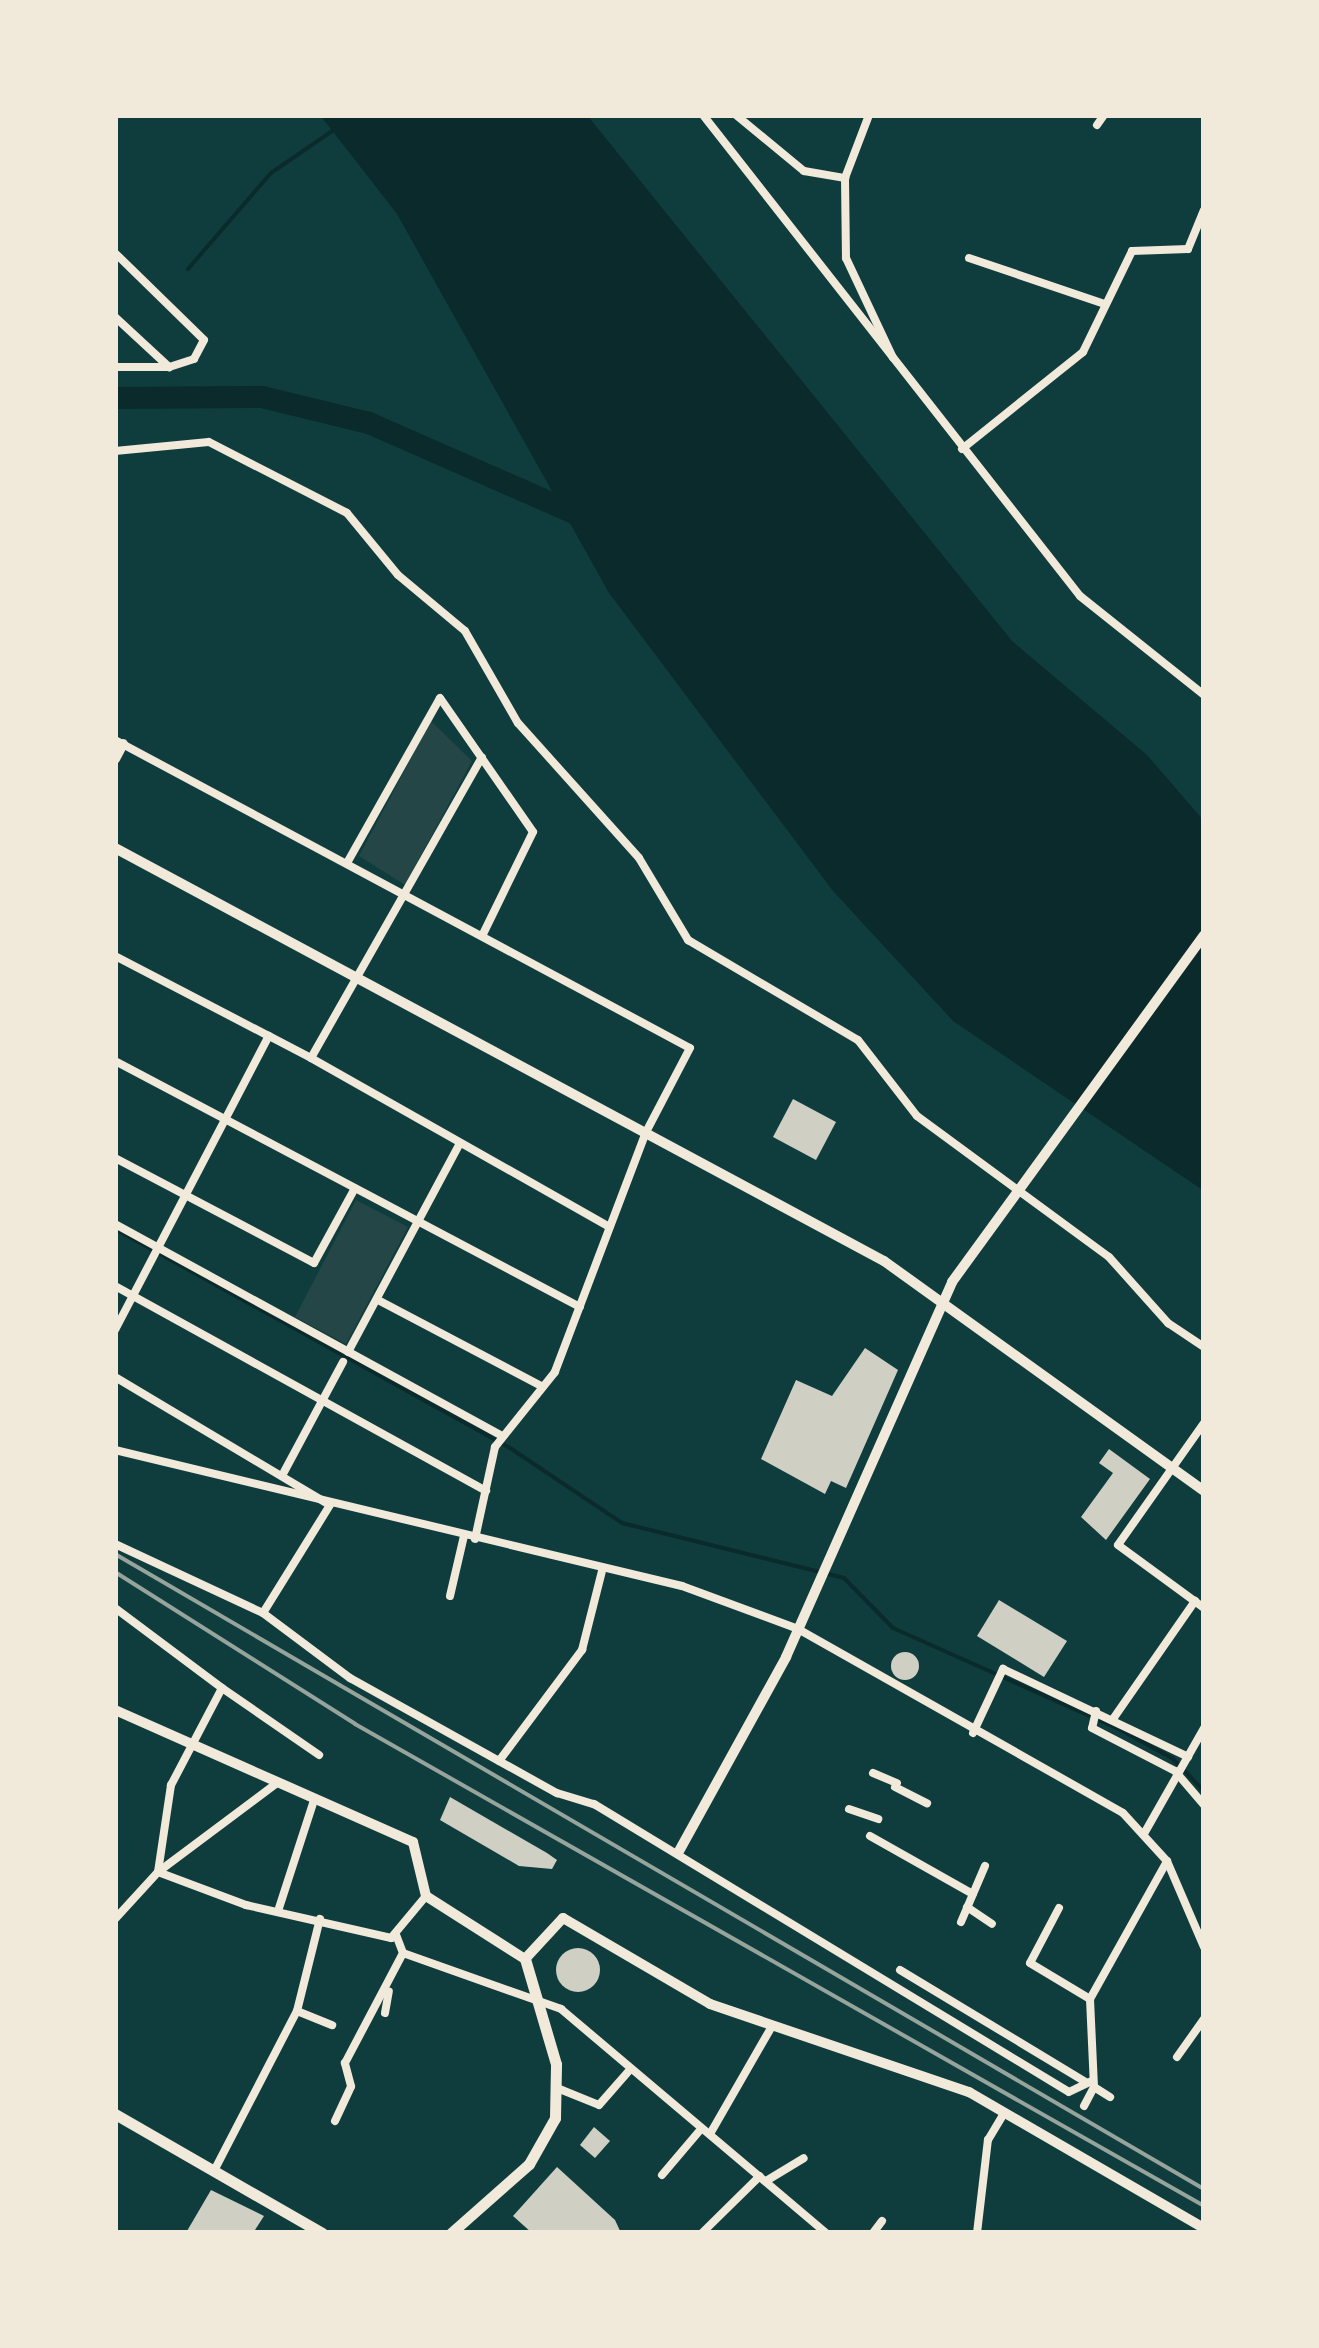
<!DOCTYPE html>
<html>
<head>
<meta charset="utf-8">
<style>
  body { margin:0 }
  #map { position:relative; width:1319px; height:2348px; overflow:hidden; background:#0f3d3e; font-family:Montserrat,sans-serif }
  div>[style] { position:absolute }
  .green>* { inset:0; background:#244646 }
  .water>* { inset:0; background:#0a2a2b }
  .stream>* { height:4px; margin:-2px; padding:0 2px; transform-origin:2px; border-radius:2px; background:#0a2a2b }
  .river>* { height:22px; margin:-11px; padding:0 11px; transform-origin:11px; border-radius:11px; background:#0a2a2b }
  .building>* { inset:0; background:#cfcfc3 }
  .round { border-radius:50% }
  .minor>* { height:8px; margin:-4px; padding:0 4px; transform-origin:4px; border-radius:4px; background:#f1e9da }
  .tertiary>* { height:10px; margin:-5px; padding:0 5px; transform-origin:5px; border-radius:5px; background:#f1e9da }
  .secondary>* { height:11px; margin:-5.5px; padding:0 5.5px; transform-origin:5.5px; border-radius:5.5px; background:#f1e9da }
  .rail>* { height:4px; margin:-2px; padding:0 2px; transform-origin:2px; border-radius:2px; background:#97a49c }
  span { translate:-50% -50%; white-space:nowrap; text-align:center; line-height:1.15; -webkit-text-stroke:10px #f1e9da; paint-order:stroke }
  .frame { position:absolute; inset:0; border:118px solid #f1e9da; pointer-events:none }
</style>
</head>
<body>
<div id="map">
  <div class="green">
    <i style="clip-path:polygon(431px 721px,472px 761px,405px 885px,359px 856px)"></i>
    <i style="clip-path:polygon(356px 1200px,408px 1227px,346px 1344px,295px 1317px)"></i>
  </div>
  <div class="water">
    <i style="clip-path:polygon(320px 115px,587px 115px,1012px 641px,1147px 755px,1204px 821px,1204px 1191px,953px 1021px,833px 891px,609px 593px,397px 214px)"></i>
  </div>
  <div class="stream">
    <i style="left:188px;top:269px;width:127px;rotate:-49.2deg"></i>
    <i style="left:271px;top:173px;width:78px;rotate:-34.5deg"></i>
    <i style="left:115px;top:1229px;width:455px;rotate:29deg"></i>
    <i style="left:513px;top:1450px;width:131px;rotate:33.8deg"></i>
    <i style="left:622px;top:1523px;width:229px;rotate:13.9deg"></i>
    <i style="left:844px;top:1578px;width:70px;rotate:45.6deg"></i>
    <i style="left:893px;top:1628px;width:245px;rotate:24.1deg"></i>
    <i style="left:1117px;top:1728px;width:63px;rotate:28.6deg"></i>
    <i style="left:1172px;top:1758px;width:46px;rotate:45.9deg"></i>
  </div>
  <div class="river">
    <i style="left:115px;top:398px;width:147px;rotate:-0.4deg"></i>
    <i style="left:262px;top:397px;width:110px;rotate:13.7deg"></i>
    <i style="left:369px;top:423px;width:239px;rotate:23.7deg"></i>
  </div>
  <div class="building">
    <i style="clip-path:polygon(793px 1099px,836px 1122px,816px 1160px,773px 1137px)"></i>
    <i style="clip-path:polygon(865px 1348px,898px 1370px,846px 1488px,831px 1481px,825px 1494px,761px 1459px,796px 1380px,832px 1396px)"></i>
    <i style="clip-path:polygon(1109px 1449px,1150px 1479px,1106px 1540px,1081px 1517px,1113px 1473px,1099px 1463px)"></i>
    <i style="clip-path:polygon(999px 1600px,1067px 1641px,1044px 1677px,977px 1636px)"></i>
    <i class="round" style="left:891px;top:1652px;width:28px;height:28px"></i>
    <i style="clip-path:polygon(450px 1797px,547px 1853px,557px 1860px,552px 1869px,519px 1866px,440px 1820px)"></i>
    <i class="round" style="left:556px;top:1948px;width:44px;height:44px"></i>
    <i style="clip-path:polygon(594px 2127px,610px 2141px,595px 2158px,580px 2145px)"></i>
    <i style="clip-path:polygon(557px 2167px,615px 2220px,621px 2233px,532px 2233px,513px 2216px)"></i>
    <i style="clip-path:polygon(211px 2190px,264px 2216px,253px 2233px,187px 2231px)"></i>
  </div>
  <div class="minor">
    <i style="left:703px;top:115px;width:611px;rotate:51.91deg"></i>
    <i style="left:1080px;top:596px;width:159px;rotate:38.6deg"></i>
    <i style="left:736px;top:115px;width:88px;rotate:39.5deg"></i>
    <i style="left:804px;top:171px;width:42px;rotate:9.7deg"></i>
    <i style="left:869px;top:115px;width:67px;rotate:110.9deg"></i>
    <i style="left:845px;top:178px;width:80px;rotate:89.3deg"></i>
    <i style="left:846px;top:258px;width:110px;rotate:64.8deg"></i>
    <i style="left:1097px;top:125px;width:12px;rotate:-55deg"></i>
    <i style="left:115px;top:253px;width:124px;rotate:44.3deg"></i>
    <i style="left:204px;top:340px;width:21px;rotate:118deg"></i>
    <i style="left:194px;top:359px;width:26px;rotate:162deg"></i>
    <i style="left:169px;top:367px;width:54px;rotate:180deg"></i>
    <i style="left:969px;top:258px;width:144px;rotate:18.7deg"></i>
    <i style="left:115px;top:317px;width:74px;rotate:42.8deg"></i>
    <i style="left:962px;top:449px;width:155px;rotate:-38.7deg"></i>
    <i style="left:1083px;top:352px;width:112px;rotate:-64.1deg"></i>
    <i style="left:1132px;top:251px;width:56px;rotate:-2deg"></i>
    <i style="left:1188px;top:249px;width:42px;rotate:-67.7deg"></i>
    <i style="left:115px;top:451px;width:94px;rotate:-5.5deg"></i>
    <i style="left:209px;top:442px;width:155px;rotate:27.2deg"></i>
    <i style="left:347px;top:513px;width:80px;rotate:50.6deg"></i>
    <i style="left:398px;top:575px;width:87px;rotate:39.9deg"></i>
    <i style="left:465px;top:631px;width:106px;rotate:60.1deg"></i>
    <i style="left:518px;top:723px;width:181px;rotate:48.1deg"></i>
    <i style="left:639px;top:858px;width:96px;rotate:59.1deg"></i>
    <i style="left:688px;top:940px;width:197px;rotate:30.5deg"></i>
    <i style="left:858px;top:1040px;width:96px;rotate:52.2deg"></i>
    <i style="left:917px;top:1116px;width:238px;rotate:36.3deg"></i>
    <i style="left:1109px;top:1257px;width:89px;rotate:48.2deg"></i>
    <i style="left:1168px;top:1323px;width:43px;rotate:33.7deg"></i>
    <i style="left:115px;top:740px;width:652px;rotate:28.18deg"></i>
    <i style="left:690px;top:1048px;width:95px;rotate:117.6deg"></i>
    <i style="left:646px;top:1132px;width:257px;rotate:110.8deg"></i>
    <i style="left:555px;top:1372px;width:96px;rotate:128.7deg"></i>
    <i style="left:495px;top:1447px;width:94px;rotate:102.3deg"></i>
    <i style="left:347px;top:863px;width:189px;rotate:-60.6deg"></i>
    <i style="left:440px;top:698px;width:163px;rotate:55.2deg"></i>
    <i style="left:533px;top:832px;width:114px;rotate:116.1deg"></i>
    <i style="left:115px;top:956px;width:174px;rotate:27.5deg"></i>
    <i style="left:311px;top:1058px;width:343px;rotate:29.5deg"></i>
    <i style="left:115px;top:1061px;width:526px;rotate:27.88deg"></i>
    <i style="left:115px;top:1158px;width:225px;rotate:27.8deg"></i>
    <i style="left:314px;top:1263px;width:85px;rotate:-61.3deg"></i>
    <i style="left:115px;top:1224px;width:441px;rotate:28.7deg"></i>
    <i style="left:115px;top:1286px;width:424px;rotate:28.9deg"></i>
    <i style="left:378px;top:1300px;width:184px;rotate:27.8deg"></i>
    <i style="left:115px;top:1330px;width:332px;rotate:-62.4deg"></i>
    <i style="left:269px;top:1036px;width:47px;rotate:27.6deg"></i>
    <i style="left:311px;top:1058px;width:346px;rotate:-60.4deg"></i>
    <i style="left:348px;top:1352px;width:235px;rotate:-61.8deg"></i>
    <i style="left:115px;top:1377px;width:250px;rotate:30.8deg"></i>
    <i style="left:330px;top:1505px;width:127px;rotate:121.8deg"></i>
    <i style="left:1204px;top:1423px;width:149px;rotate:125.2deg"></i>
    <i style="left:1118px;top:1545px;width:107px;rotate:36.2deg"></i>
    <i style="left:115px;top:1450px;width:583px;rotate:13.49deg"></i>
    <i style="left:682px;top:1586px;width:124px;rotate:20.3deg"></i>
    <i style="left:798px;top:1629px;width:373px;rotate:29.5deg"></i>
    <i style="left:1123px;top:1813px;width:65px;rotate:47.5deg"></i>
    <i style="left:1167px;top:1861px;width:94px;rotate:66.7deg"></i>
    <i style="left:284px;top:1472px;width:125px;rotate:-61.8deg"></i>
    <i style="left:115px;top:1544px;width:163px;rotate:25deg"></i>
    <i style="left:263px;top:1613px;width:109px;rotate:36.8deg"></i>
    <i style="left:350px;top:1678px;width:237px;rotate:29.1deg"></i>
    <i style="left:557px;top:1793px;width:39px;rotate:17deg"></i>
    <i style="left:594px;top:1804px;width:555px;rotate:31.23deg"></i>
    <i style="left:1069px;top:2092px;width:25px;rotate:-26deg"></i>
    <i style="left:450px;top:1596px;width:62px;rotate:-76.9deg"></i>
    <i style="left:115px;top:1608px;width:134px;rotate:36.8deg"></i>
    <i style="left:222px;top:1688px;width:110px;rotate:117.7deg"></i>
    <i style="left:171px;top:1785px;width:88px;rotate:98.5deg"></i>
    <i style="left:222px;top:1688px;width:118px;rotate:34.6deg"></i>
    <i style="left:1096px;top:1711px;width:17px;rotate:103deg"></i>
    <i style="left:1092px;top:1728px;width:93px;rotate:27.4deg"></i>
    <i style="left:1175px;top:1771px;width:45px;rotate:49.5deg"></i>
    <i style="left:1113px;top:1719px;width:144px;rotate:-55.2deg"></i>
    <i style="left:973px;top:1733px;width:71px;rotate:-64.9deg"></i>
    <i style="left:1003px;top:1669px;width:205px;rotate:25.4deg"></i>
    <i style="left:499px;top:1761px;width:139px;rotate:-53.2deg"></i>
    <i style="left:582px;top:1650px;width:81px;rotate:-75.8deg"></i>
    <i style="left:873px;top:1773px;width:26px;rotate:23deg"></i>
    <i style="left:895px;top:1787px;width:36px;rotate:27deg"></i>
    <i style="left:849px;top:1809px;width:31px;rotate:19deg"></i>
    <i style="left:1145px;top:1832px;width:120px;rotate:-60.4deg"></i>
    <i style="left:870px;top:1836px;width:118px;rotate:29.4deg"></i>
    <i style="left:158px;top:1872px;width:94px;rotate:20.6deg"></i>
    <i style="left:246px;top:1905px;width:149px;rotate:12.8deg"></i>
    <i style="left:391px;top:1938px;width:55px;rotate:-50.2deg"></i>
    <i style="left:967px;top:1907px;width:30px;rotate:34deg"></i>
    <i style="left:279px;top:1908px;width:114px;rotate:-72deg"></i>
    <i style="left:1059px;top:1908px;width:62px;rotate:117.8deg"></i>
    <i style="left:1030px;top:1963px;width:70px;rotate:31deg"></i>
    <i style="left:115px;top:1919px;width:64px;rotate:-47.5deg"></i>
    <i style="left:158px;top:1872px;width:149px;rotate:-36.8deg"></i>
    <i style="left:961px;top:1922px;width:61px;rotate:-66.8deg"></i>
    <i style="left:403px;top:1953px;width:168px;rotate:19.5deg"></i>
    <i style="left:561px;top:2009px;width:347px;rotate:40.2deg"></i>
    <i style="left:900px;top:1970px;width:218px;rotate:31.1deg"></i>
    <i style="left:297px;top:2011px;width:38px;rotate:22deg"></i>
    <i style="left:385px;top:2013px;width:22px;rotate:-80deg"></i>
    <i style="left:1177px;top:2057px;width:47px;rotate:-54.6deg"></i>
    <i style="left:1094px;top:2087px;width:19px;rotate:32deg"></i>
    <i style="left:557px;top:2088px;width:45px;rotate:22deg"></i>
    <i style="left:599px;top:2105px;width:44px;rotate:-48.7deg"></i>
    <i style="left:1084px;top:2106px;width:21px;rotate:-62deg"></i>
    <i style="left:1094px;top:2087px;width:88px;rotate:-92.6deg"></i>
    <i style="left:1090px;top:1999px;width:158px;rotate:-60.8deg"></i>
    <i style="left:335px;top:2121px;width:38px;rotate:-65deg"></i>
    <i style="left:351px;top:2086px;width:24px;rotate:-105deg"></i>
    <i style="left:345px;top:2063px;width:124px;rotate:-62.2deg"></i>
    <i style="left:403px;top:1953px;width:19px;rotate:-111deg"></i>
    <i style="left:710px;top:2134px;width:125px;rotate:-60.1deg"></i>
    <i style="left:215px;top:2169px;width:178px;rotate:-62.6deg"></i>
    <i style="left:297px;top:2011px;width:95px;rotate:-76deg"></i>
    <i style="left:662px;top:2175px;width:60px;rotate:-49.7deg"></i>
    <i style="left:766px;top:2181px;width:44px;rotate:-31.2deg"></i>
    <i style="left:702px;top:2233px;width:81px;rotate:-44.5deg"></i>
    <i style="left:873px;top:2233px;width:15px;rotate:-53deg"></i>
    <i style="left:977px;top:2233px;width:94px;rotate:-83.3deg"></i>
    <i style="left:988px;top:2140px;width:31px;rotate:-59deg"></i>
  </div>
  <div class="tertiary">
    <i style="left:115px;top:759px;width:17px;rotate:-62deg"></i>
    <i style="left:115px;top:848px;width:873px;rotate:28.24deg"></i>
    <i style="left:884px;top:1261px;width:394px;rotate:35.7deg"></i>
    <i style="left:115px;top:1710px;width:326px;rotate:23.9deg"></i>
    <i style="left:413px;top:1842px;width:56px;rotate:76.5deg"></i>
    <i style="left:426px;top:1896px;width:117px;rotate:32.5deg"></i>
    <i style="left:525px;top:1959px;width:56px;rotate:-47.2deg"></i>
    <i style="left:563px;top:1918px;width:170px;rotate:30.3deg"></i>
    <i style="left:710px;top:2004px;width:274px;rotate:18.8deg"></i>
    <i style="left:969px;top:2092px;width:272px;rotate:30.1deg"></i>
    <i style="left:678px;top:1853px;width:224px;rotate:-61.1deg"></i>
    <i style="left:786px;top:1657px;width:410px;rotate:-66.1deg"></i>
    <i style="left:952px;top:1282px;width:429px;rotate:-54deg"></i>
  </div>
  <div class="secondary">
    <i style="left:115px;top:2114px;width:239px;rotate:29.9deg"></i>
    <i style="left:451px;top:2233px;width:104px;rotate:-41.5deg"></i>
    <i style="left:529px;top:2164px;width:53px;rotate:-60.5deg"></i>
    <i style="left:555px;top:2118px;width:54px;rotate:-88.9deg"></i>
    <i style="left:556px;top:2064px;width:109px;rotate:-106.4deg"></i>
  </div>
  <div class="rail">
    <i style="left:115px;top:1554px;width:1261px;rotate:30.25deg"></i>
    <i style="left:115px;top:1572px;width:284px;rotate:32.3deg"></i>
    <i style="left:355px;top:1724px;width:976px;rotate:29.58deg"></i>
  </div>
  <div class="frame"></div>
</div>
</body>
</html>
